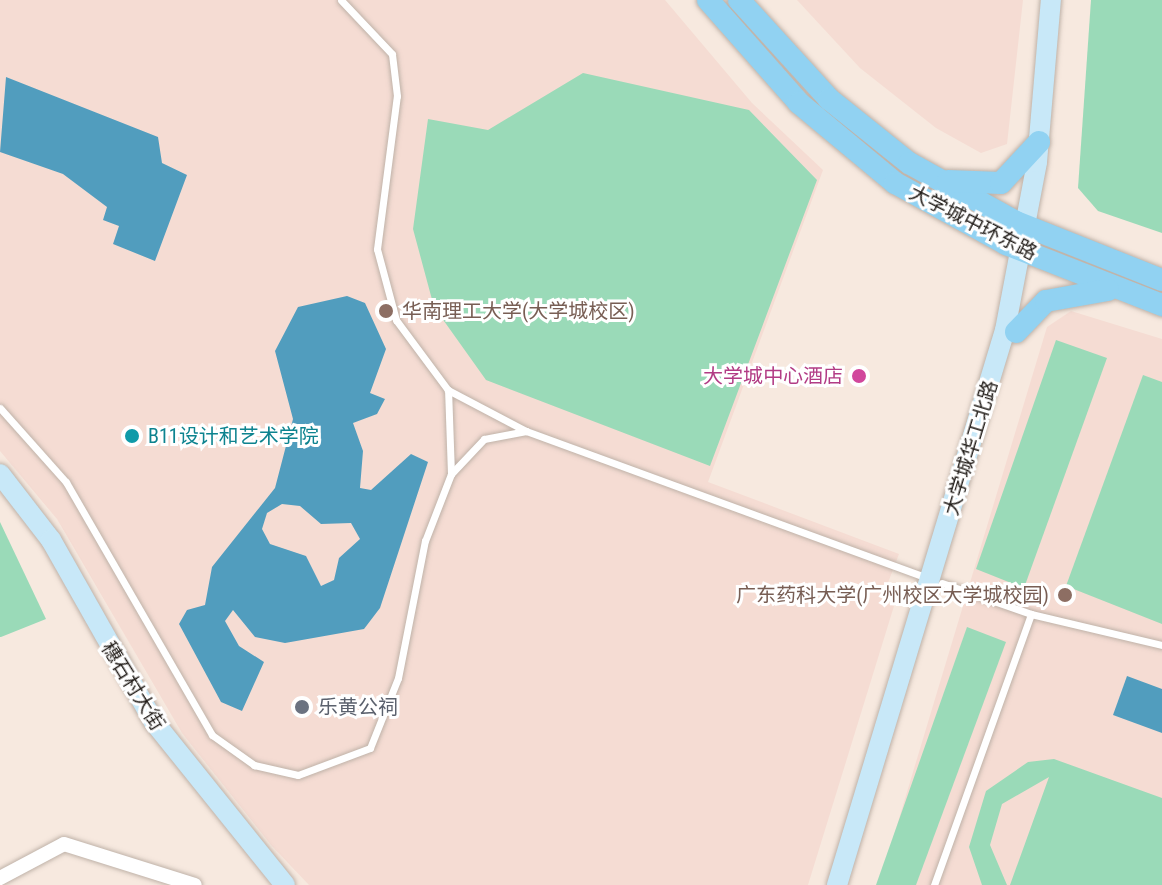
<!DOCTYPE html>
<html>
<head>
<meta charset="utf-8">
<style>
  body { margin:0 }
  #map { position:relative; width:1162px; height:885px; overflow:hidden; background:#f7e9df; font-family:"Roboto Condensed","Noto Sans SC",sans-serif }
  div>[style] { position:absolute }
  .education>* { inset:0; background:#f5dcd3 }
  .green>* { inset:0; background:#9adab8 }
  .water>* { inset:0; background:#519dbe }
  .roads { filter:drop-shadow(0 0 2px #bfb2a8) drop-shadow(0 0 2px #bfb2a8) }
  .lane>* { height:7px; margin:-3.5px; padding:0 3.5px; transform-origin:3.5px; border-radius:3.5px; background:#fff }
  .street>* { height:14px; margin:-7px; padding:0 7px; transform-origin:7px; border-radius:7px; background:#fff }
  .secondary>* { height:20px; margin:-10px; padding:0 10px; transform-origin:10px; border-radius:10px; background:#c8e8f8 }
  .primary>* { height:22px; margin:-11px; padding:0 11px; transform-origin:11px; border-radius:11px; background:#91d2f2 }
  .dots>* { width:22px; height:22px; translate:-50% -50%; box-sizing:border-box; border:4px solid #fff; border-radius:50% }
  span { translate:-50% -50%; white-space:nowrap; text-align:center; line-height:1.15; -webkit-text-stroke:6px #fff; paint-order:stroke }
  .street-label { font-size:20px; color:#241f1b }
  .education-label { font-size:20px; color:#785e54 }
  .left { translate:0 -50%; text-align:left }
  .right { translate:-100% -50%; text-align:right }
  .hotel-label { font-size:20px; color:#b23c85 }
  .culture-label { font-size:20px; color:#0d838f }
  .worship-label { font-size:20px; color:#5b616d }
</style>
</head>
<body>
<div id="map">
  <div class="education">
    <i style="clip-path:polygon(0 0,665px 0,752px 103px,823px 170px,708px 482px,899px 554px,881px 601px,894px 606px,808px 885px,309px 885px,271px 845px,182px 733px,57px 519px,0 451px)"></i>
    <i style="clip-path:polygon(797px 0,1023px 0,1007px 144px,981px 153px,936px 128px,860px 68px)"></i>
    <i style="clip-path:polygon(1071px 311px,1162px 339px,1162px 885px,879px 885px,1047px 327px)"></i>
  </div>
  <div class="green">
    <i style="clip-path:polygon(1091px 0,1162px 0,1162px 233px,1098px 211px,1078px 188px)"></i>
    <i style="clip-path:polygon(583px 73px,749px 110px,817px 180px,710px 466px,486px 380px,434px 307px,413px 229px,428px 119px,488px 130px)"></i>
    <i style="clip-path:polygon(1056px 340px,1107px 358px,1024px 588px,976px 569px)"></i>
    <i style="clip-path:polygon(1143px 375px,1162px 382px,1162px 624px,1066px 586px)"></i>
    <i style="clip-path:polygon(0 522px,46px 619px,1px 637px,0 637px)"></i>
    <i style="clip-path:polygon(967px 627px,1006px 642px,916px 885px,876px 885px)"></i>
    <i style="clip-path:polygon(1054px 759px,1162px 798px,1162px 885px,1010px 885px,1049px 777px,1002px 804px,990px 845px,1007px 885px,982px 885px,969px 847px,986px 791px,1028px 762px)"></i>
  </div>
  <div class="water">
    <i style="clip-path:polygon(6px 77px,158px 137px,162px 163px,187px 175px,155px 261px,113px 244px,119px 226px,103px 220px,107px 207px,63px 174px,0 152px)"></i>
    <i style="clip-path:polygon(evenodd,347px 296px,365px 303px,386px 349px,370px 393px,385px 399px,377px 414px,353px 423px,363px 451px,360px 488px,371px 490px,411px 454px,428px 462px,380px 608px,364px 629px,285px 643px,255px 637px,233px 610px,225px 621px,239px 646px,264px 662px,242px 711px,221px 702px,179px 624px,187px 610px,205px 605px,212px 567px,275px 488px,293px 419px,275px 351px,298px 307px,347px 296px,282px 504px,300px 506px,321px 524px,351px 523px,360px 539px,339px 558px,334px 580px,321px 586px,306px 556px,270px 544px,262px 529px,267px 513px,282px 504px)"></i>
    <i style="clip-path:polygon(1127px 676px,1162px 689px,1162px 733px,1113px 715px)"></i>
  </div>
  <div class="roads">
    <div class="lane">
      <i style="left:448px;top:390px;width:88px;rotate:27.7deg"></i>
      <i style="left:526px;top:431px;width:426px;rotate:20.1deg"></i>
      <i style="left:0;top:408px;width:99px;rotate:48.3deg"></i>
      <i style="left:66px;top:482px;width:292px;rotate:60deg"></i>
      <i style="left:212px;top:735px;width:52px;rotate:35.5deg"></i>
      <i style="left:254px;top:765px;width:45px;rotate:12.8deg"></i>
      <i style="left:298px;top:775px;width:77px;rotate:-20.6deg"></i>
      <i style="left:370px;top:748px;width:75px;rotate:-68.2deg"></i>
      <i style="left:398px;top:678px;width:140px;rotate:-78.9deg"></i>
      <i style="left:425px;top:541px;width:72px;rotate:-68.8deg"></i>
      <i style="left:451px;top:474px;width:84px;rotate:-92deg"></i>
      <i style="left:448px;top:390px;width:87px;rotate:-126.6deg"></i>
      <i style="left:396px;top:320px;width:73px;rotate:-105deg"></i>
      <i style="left:377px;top:249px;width:154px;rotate:-82.6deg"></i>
      <i style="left:397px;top:96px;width:42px;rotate:-96.8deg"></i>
      <i style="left:392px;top:54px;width:74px;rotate:-133.4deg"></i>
      <i style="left:451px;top:474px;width:48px;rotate:-46.7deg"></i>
      <i style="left:484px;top:439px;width:43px;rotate:-10.8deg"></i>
      <i style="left:942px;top:583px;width:94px;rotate:19.2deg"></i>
      <i style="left:1031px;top:614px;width:135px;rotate:13.3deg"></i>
      <i style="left:934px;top:885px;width:288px;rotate:-70.3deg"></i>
    </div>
    <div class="street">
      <i style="left:0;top:878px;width:72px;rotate:-28deg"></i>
      <i style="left:64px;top:844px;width:137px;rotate:17.4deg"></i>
    </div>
    <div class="secondary">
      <i style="left:0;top:474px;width:83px;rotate:52.3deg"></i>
      <i style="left:51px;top:540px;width:209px;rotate:60.5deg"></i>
      <i style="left:154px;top:722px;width:209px;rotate:51.2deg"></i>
      <i style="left:837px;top:885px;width:580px;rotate:-73.16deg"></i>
      <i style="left:1005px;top:330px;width:171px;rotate:-79.2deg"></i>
      <i style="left:1037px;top:162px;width:163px;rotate:-85.1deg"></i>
    </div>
    <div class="primary">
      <i style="left:708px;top:0;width:137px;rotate:48.5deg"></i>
      <i style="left:799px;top:103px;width:125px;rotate:39.8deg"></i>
      <i style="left:895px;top:183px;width:127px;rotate:28.8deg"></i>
      <i style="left:1006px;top:244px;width:168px;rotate:21.4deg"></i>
      <i style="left:739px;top:0;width:134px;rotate:47.7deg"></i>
      <i style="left:829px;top:99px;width:102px;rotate:38.7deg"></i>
      <i style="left:909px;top:163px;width:122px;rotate:28.9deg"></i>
      <i style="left:1016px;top:222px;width:157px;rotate:21.7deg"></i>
      <i style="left:948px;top:181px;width:53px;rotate:2.2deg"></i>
      <i style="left:1001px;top:183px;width:56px;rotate:-47.2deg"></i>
      <i style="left:1016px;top:332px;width:43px;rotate:-45.9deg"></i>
      <i style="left:1046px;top:301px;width:63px;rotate:-10.1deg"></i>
    </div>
  </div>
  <div class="dots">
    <i style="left:386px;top:311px;background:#8d6e63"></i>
    <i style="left:859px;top:376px;background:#d1479c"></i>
    <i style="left:132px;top:436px;background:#0f9aa8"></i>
    <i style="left:1065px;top:595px;background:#8d6e63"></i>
    <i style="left:302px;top:707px;background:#6b7280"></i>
  </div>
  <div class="street-label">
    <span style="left:973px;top:223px;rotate:27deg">大学城中环东路</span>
    <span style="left:971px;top:448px;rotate:-73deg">大学城华工北路</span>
    <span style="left:133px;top:686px;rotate:58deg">穗石村大街</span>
  </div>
  <div class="education-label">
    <span class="left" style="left:402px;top:311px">华南理工大学(大学城校区)</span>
    <span class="right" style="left:1049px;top:595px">广东药科大学(广州校区大学城校园)</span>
  </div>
  <div class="hotel-label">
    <span class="right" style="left:843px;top:376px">大学城中心酒店</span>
  </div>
  <div class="culture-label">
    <span class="left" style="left:148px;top:436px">B11设计和艺术学院</span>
  </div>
  <div class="worship-label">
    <span class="left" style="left:318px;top:707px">乐黄公祠</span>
  </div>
</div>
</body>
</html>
